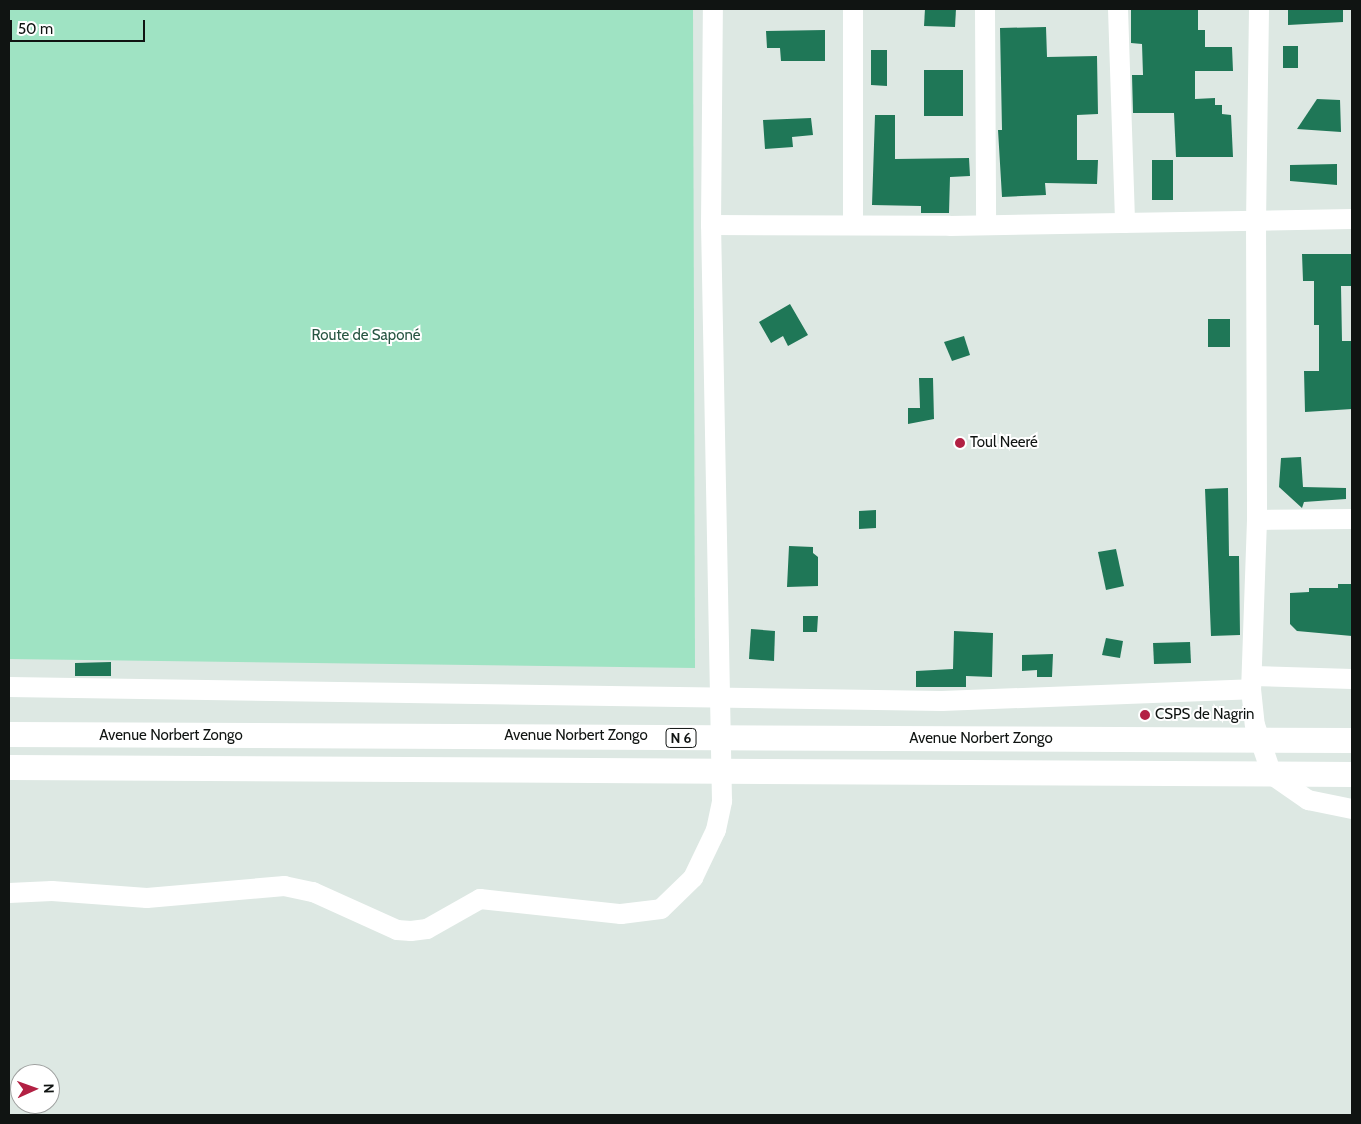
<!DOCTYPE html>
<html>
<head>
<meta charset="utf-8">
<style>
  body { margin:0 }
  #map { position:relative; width:1361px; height:1124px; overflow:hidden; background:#dde8e3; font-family:Cabin,sans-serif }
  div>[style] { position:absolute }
  .green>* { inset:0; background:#9fe3c3 }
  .building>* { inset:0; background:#1f7757 }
  .minor>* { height:20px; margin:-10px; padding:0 10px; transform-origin:10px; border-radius:10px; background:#fff }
  .major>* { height:25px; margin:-12.5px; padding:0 12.5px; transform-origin:12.5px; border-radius:12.5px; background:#fff }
  .dots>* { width:14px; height:14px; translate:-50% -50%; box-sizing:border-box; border:2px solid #fff; border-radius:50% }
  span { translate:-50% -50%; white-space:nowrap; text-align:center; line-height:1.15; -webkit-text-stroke:4px #fff; paint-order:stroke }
  .shield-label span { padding:1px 4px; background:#fff; border:1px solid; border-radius:4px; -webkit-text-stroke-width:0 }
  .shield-label { font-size:14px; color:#101412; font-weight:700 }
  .park-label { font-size:15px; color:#275542 }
  .poi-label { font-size:15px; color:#101412 }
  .left { translate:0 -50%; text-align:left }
  .street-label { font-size:15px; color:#101412 }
  .frame { position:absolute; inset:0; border:10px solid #101412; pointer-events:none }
  .north { position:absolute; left:10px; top:1064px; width:50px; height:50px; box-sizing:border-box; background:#fff; border:1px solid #9fa1a0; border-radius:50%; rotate:88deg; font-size:14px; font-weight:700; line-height:20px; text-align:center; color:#101412 }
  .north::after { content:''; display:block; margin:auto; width:18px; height:22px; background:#b22043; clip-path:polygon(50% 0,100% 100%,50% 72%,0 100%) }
  .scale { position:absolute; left:10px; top:20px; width:135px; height:22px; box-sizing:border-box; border:2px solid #101412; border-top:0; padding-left:6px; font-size:15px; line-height:18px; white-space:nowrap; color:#101412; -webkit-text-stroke:4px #fff; paint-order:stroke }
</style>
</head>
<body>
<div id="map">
  <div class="green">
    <i style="clip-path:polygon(9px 9px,693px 9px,695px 668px,9px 659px)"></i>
  </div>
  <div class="building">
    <i style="clip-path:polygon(925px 9px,956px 9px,955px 27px,924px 26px)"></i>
    <i style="clip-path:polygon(1131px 9px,1198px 9px,1198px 30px,1205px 30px,1205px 47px,1232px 47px,1233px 71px,1195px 71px,1195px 99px,1215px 98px,1215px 105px,1222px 105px,1222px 114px,1231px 115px,1233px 157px,1176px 157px,1174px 113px,1133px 113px,1132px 75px,1143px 75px,1142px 44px,1131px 43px)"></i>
    <i style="clip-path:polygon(1288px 9px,1343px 9px,1343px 22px,1288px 25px)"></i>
    <i style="clip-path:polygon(1046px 27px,1047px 57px,1097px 56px,1098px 114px,1077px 115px,1077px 160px,1098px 160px,1097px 184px,1045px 183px,1046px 195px,1002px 197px,998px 130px,1002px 130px,1000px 28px)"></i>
    <i style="clip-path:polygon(825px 30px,825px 61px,781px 61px,780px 48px,767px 48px,766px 31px)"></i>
    <i style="clip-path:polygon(1283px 46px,1298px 46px,1298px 68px,1283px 68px)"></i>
    <i style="clip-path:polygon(871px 50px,887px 50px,887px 86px,871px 85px)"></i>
    <i style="clip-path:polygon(924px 70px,963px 70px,963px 116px,924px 116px)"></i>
    <i style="clip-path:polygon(1317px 99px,1340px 100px,1341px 132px,1297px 129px)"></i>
    <i style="clip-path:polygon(875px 115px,895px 115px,895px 159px,969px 158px,970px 176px,950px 177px,949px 213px,921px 213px,921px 206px,872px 205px)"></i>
    <i style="clip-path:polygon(811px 118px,813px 135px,792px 137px,793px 147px,765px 149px,763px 120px)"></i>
    <i style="clip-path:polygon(1152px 160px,1173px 160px,1173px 200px,1152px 200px)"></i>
    <i style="clip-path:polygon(1337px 164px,1337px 185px,1290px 181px,1290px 165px)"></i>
    <i style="clip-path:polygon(1302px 254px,1352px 254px,1352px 286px,1341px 286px,1342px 341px,1352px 341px,1352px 409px,1305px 412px,1304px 371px,1319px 371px,1319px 325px,1314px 325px,1314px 281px,1303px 281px)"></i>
    <i style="clip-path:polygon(790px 304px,808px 335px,788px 346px,783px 336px,771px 343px,759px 322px)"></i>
    <i style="clip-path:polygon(1208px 319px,1230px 319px,1230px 347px,1208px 347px)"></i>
    <i style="clip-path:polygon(964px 336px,970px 355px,952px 361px,944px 342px)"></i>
    <i style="clip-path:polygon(919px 378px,933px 378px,934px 419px,908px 424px,908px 408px,920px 408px)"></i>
    <i style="clip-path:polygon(1301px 457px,1303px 487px,1346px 488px,1346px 499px,1304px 502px,1302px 508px,1279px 487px,1281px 458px)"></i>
    <i style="clip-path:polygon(1228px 488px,1229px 556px,1239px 556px,1240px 635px,1211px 636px,1205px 489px)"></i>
    <i style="clip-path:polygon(876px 510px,876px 528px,859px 529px,859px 511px)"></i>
    <i style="clip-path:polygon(789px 546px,813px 547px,813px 553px,818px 557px,818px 586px,787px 587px)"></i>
    <i style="clip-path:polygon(1116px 549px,1124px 586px,1106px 590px,1098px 552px)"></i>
    <i style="clip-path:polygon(1338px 584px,1352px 584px,1352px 636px,1297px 631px,1290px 624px,1290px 593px,1309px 592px,1309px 588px,1338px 588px)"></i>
    <i style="clip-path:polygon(803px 616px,818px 616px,817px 632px,803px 632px)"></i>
    <i style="clip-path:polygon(751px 629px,775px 631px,774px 661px,749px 659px)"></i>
    <i style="clip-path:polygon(954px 631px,993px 633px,992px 677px,966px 676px,966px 687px,916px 687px,916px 671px,953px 669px)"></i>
    <i style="clip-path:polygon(1106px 638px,1123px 641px,1120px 658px,1102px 655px)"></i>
    <i style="clip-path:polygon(1190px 642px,1191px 663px,1154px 664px,1153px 643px)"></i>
    <i style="clip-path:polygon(1053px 654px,1052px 677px,1037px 677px,1037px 670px,1022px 671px,1022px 655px)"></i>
    <i style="clip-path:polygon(111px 662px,111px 676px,75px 676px,75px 663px)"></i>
  </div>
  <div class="minor">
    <i style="left:853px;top:9px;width:216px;rotate:90deg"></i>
    <i style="left:985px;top:9px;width:216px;rotate:89.7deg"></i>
    <i style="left:1118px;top:9px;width:214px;rotate:88.1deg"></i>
    <i style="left:1259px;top:9px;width:211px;rotate:90.8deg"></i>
    <i style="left:1256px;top:220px;width:300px;rotate:89.8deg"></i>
    <i style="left:1257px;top:520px;width:169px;rotate:92deg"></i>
    <i style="left:1251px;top:689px;width:36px;rotate:84deg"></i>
    <i style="left:1255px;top:725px;width:53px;rotate:71.2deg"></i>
    <i style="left:1272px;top:775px;width:44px;rotate:34.8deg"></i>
    <i style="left:1308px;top:800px;width:45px;rotate:11.6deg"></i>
    <i style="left:711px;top:225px;width:239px;rotate:0.2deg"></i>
    <i style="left:950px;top:226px;width:402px;rotate:-1deg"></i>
    <i style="left:1257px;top:520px;width:95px;rotate:-0.6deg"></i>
    <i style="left:1252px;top:676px;width:100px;rotate:1.7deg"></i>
    <i style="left:9px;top:687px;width:933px;rotate:0.86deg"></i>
    <i style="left:942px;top:701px;width:309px;rotate:-2.2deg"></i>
    <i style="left:9px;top:893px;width:43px;rotate:-2.7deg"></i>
    <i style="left:52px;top:891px;width:95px;rotate:4.2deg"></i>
    <i style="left:147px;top:898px;width:138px;rotate:-5deg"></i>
    <i style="left:284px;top:886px;width:30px;rotate:12deg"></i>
    <i style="left:313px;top:892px;width:92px;rotate:24.3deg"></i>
    <i style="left:397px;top:930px;width:14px;rotate:4deg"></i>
    <i style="left:411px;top:931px;width:16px;rotate:-7deg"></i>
    <i style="left:427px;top:929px;width:61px;rotate:-29.5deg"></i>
    <i style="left:480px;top:899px;width:142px;rotate:6.1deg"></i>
    <i style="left:621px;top:914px;width:40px;rotate:-7.1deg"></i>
    <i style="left:661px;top:909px;width:45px;rotate:-44.1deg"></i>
    <i style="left:693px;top:878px;width:53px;rotate:-64.4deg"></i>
    <i style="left:716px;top:830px;width:30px;rotate:-78deg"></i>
    <i style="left:722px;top:801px;width:576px;rotate:-91.09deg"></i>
    <i style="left:711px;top:225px;width:216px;rotate:-89.5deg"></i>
  </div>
  <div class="major">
    <i style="left:9px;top:734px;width:1343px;rotate:0.26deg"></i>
    <i style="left:9px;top:767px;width:1343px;rotate:0.3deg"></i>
  </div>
  <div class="dots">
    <i style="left:960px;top:443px;background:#b22043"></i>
    <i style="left:1145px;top:715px;background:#b22043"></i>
  </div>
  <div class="shield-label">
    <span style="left:681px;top:738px">N 6</span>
  </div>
  <div class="park-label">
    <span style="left:366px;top:336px">Route de Saponé</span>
  </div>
  <div class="poi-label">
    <span class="left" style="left:970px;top:443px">Toul Neeré</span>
    <span class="left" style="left:1155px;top:715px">CSPS de Nagrin</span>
  </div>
  <div class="street-label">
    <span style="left:171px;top:736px">Avenue Norbert Zongo</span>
    <span style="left:576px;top:736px">Avenue Norbert Zongo</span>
    <span style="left:981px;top:739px">Avenue Norbert Zongo</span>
  </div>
  <div class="frame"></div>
  <div class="north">N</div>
  <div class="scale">50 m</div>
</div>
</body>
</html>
